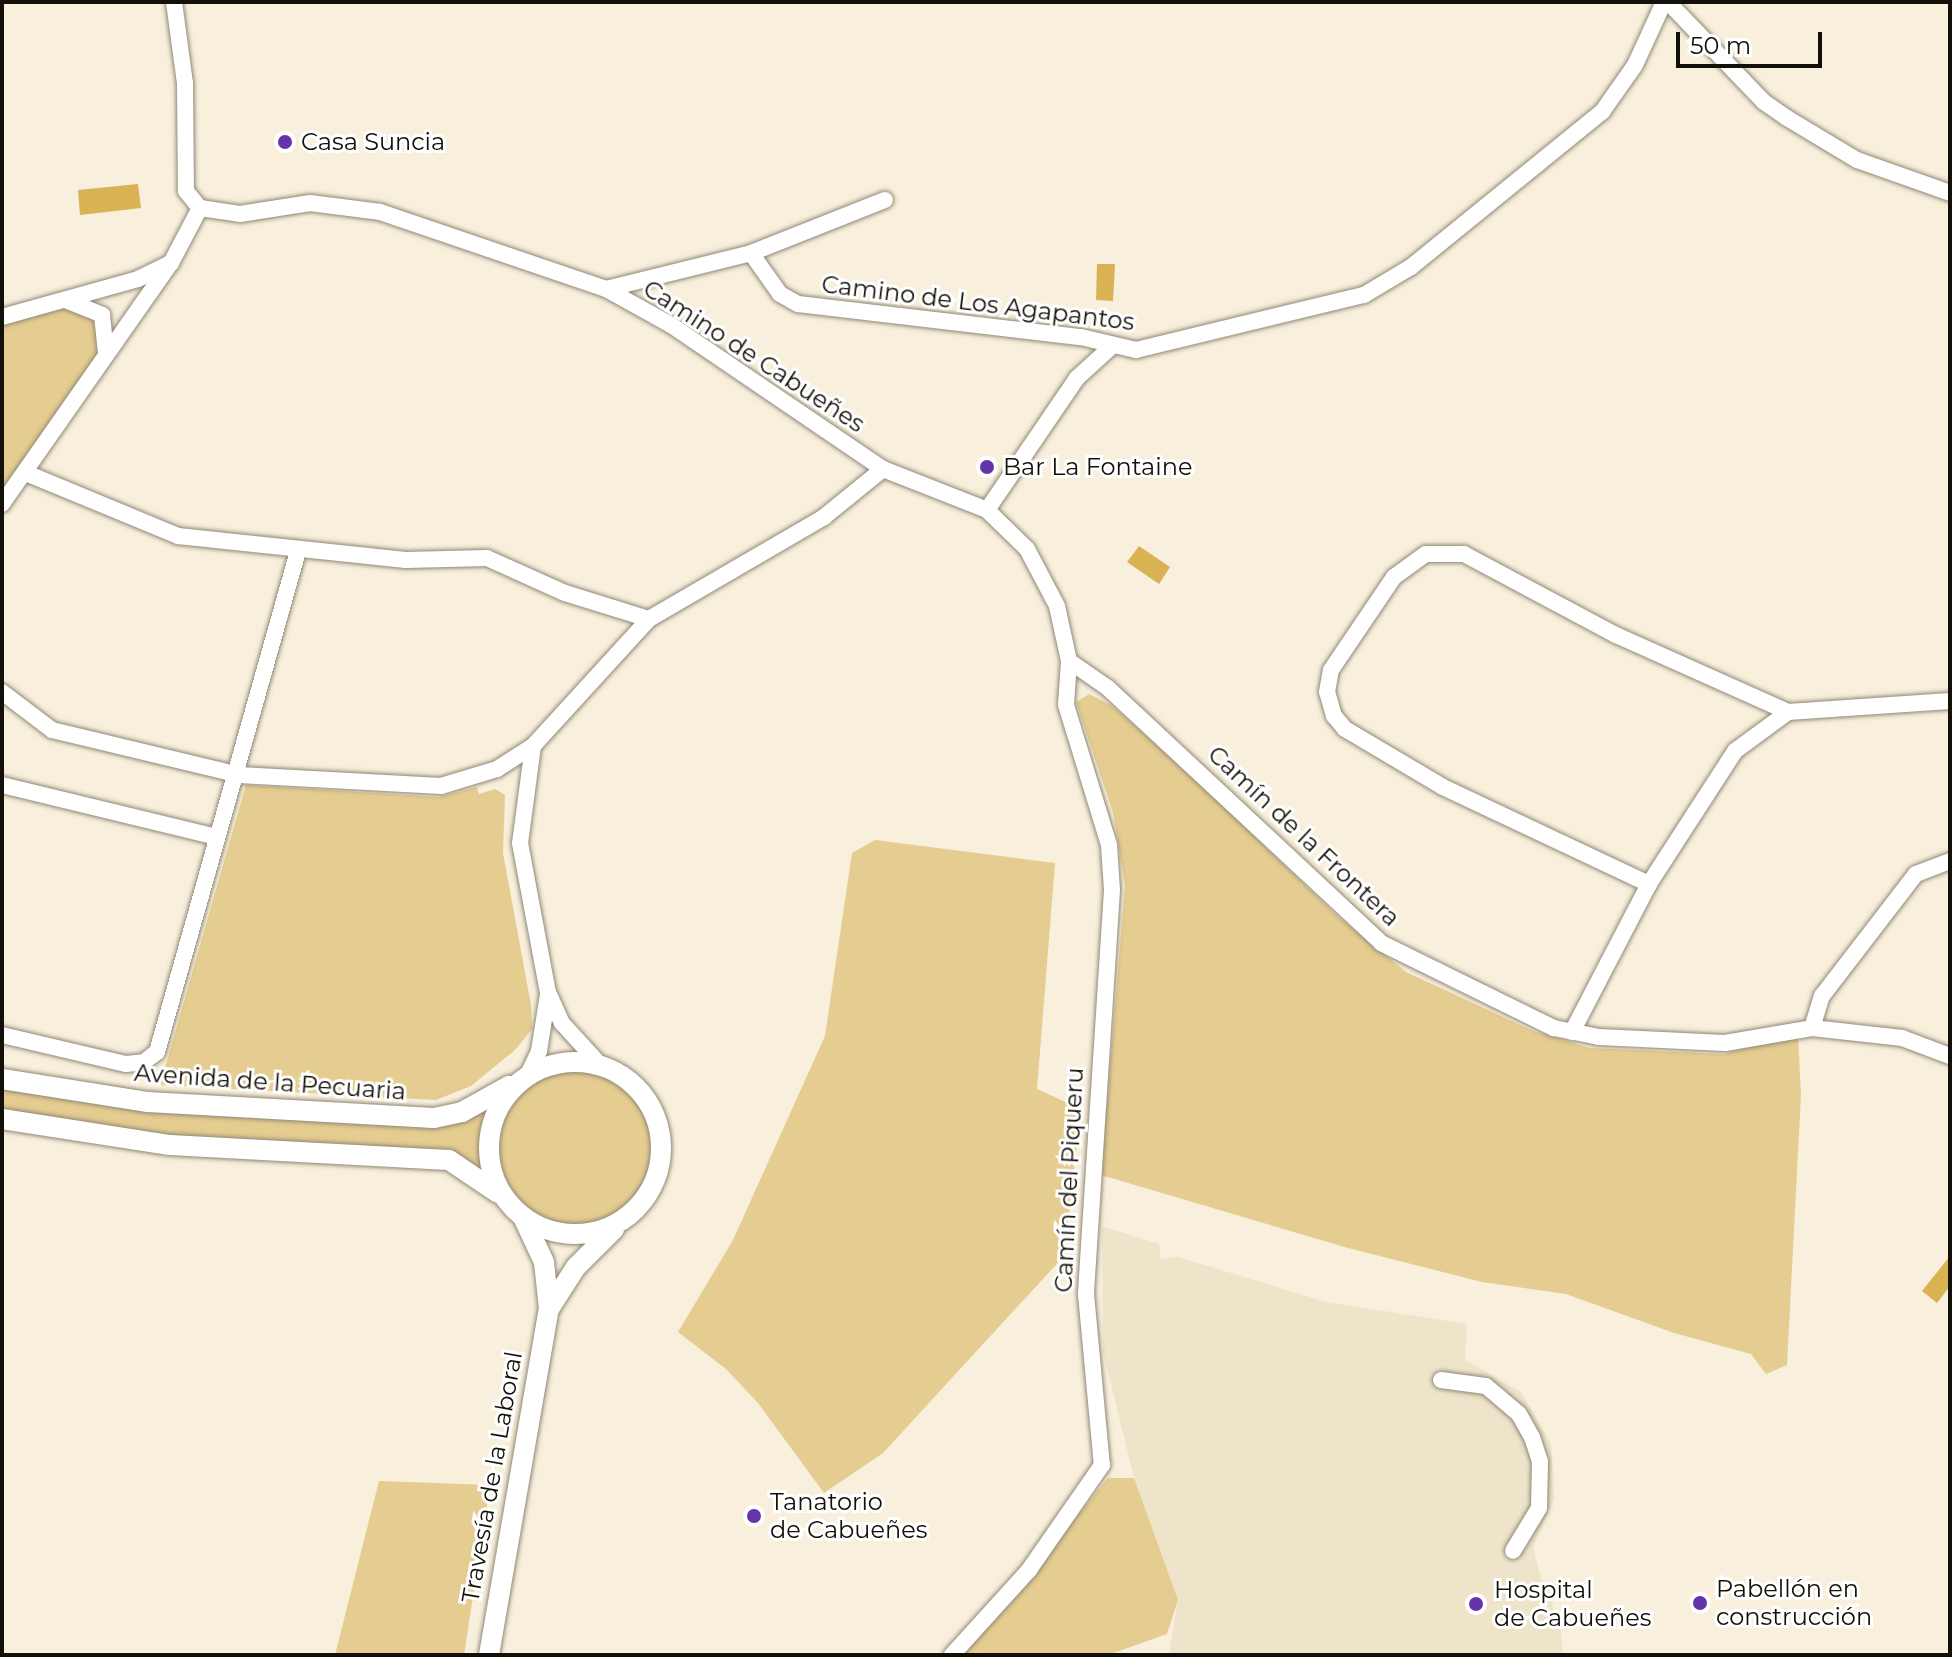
<!DOCTYPE html>
<html>
<head>
<meta charset="utf-8">
<style>
  body { margin:0 }
  #map { position:relative; width:1952px; height:1657px; overflow:hidden; background:#f8efdc; font-family:Montserrat,sans-serif }
  div>[style] { position:absolute }
  .built>* { inset:0; background:#eee4ca }
  .green>* { inset:0; background:#e5cc90 }
  .water>* { inset:0; background:#d8b253 }
  .roads { filter:drop-shadow(0 0 2px #908877) drop-shadow(0 0 2px #908877) }
  .minor>* { height:16px; margin:-8px; padding:0 8px; transform-origin:8px; border-radius:8px; background:#fff }
  .tertiary>* { height:20px; margin:-10px; padding:0 10px; transform-origin:10px; border-radius:10px; background:#fff }
  .tertiary>.ring { margin:-10px; padding:0; box-sizing:content-box; background:none; border:20px solid #fff; border-radius:50% }
  .dots>* { width:22px; height:22px; translate:-50% -50%; box-sizing:border-box; border:4px solid #fff; border-radius:50% }
  span { translate:-50% -50%; white-space:nowrap; text-align:center; line-height:1.15; -webkit-text-stroke:6px #fff; paint-order:stroke }
  .poi-label { font-size:24px; color:#121009 }
  .left { translate:0 -50%; text-align:left }
  .street-label { font-size:24px; color:#121009 }
  .frame { position:absolute; inset:0; border:4px solid #121009; pointer-events:none }
  .scale { position:absolute; left:1676px; top:32px; width:146px; height:36px; box-sizing:border-box; border:4px solid #121009; border-top:0; padding-left:10px; font-size:24px; line-height:28px; white-space:nowrap; color:#121009; -webkit-text-stroke:6px #fff; paint-order:stroke }
</style>
</head>
<body>
<div id="map">
  <div class="built">
    <i style="clip-path:polygon(1102px 1226px,1159px 1244px,1161px 1259px,1178px 1257px,1326px 1302px,1467px 1324px,1465px 1360px,1521px 1392px,1551px 1444px,1554px 1499px,1533px 1547px,1542px 1583px,1552px 1595px,1553px 1611px,1559px 1611px,1563px 1655px,1169px 1655px,1178px 1600px,1134px 1478px,1103px 1351px)"></i>
  </div>
  <div class="green">
    <i style="clip-path:polygon(67px 301px,102px 315px,106px 351px,2px 504px,2px 317px)"></i>
    <i style="clip-path:polygon(1089px 694px,1111px 705px,1193px 777px,1335px 914px,1406px 972px,1533px 1031px,1590px 1048px,1724px 1054px,1798px 1035px,1801px 1095px,1787px 1365px,1766px 1374px,1751px 1354px,1674px 1333px,1566px 1294px,1482px 1282px,1348px 1248px,1101px 1175px,1125px 886px,1113px 812px,1076px 702px)"></i>
    <i style="clip-path:polygon(246px 785px,439px 797px,477px 787px,479px 794px,495px 789px,505px 795px,503px 853px,531px 1005px,532px 1029px,515px 1050px,471px 1086px,436px 1100px,160px 1085px)"></i>
    <i style="clip-path:polygon(875px 840px,1055px 863px,1037px 1089px,1081px 1109px,1064px 1256px,883px 1453px,824px 1493px,758px 1403px,726px 1369px,678px 1332px,733px 1240px,825px 1036px,852px 853px)"></i>
    <i style="clip-path:polygon(569px 1061px,601px 1066px,629px 1081px,653px 1112px,661px 1141px,655px 1181px,647px 1196px,626px 1218px,589px 1235px,549px 1229px,523px 1217px,449px 1160px,170px 1145px,2px 1119px,2px 1079px,61px 1090px,463px 1112px,541px 1068px)"></i>
    <i style="clip-path:polygon(1108px 1478px,1134px 1478px,1178px 1600px,1167px 1634px,1108px 1655px,964px 1655px)"></i>
    <i style="clip-path:polygon(379px 1481px,490px 1485px,464px 1655px,335px 1655px)"></i>
  </div>
  <div class="water">
    <i style="clip-path:polygon(138px 184px,141px 208px,80px 215px,78px 190px)"></i>
    <i style="clip-path:polygon(1097px 264px,1115px 264px,1113px 301px,1096px 300px)"></i>
    <i style="clip-path:polygon(1139px 546px,1170px 567px,1159px 584px,1127px 562px)"></i>
    <i style="clip-path:polygon(1950px 1256px,1950px 1286px,1937px 1303px,1922px 1291px)"></i>
  </div>
  <div class="roads">
    <div class="minor">
      <i style="left:174px;top:2px;width:82px;rotate:82.3deg"></i>
      <i style="left:185px;top:83px;width:108px;rotate:89.5deg"></i>
      <i style="left:186px;top:191px;width:22px;rotate:51deg"></i>
      <i style="left:200px;top:208px;width:40px;rotate:8.5deg"></i>
      <i style="left:240px;top:214px;width:71px;rotate:-8.9deg"></i>
      <i style="left:310px;top:203px;width:71px;rotate:7.3deg"></i>
      <i style="left:380px;top:212px;width:239px;rotate:18.8deg"></i>
      <i style="left:606px;top:289px;width:74px;rotate:29deg"></i>
      <i style="left:671px;top:325px;width:256px;rotate:34.2deg"></i>
      <i style="left:883px;top:469px;width:112px;rotate:21.5deg"></i>
      <i style="left:987px;top:510px;width:56px;rotate:44.3deg"></i>
      <i style="left:1027px;top:549px;width:64px;rotate:62.2deg"></i>
      <i style="left:1057px;top:606px;width:56px;rotate:77.7deg"></i>
      <i style="left:1069px;top:661px;width:44px;rotate:93.9deg"></i>
      <i style="left:1066px;top:705px;width:146px;rotate:72.9deg"></i>
      <i style="left:1109px;top:845px;width:45px;rotate:86.2deg"></i>
      <i style="left:1112px;top:890px;width:405px;rotate:93.7deg"></i>
      <i style="left:1086px;top:1294px;width:172px;rotate:84.7deg"></i>
      <i style="left:1102px;top:1465px;width:128px;rotate:124.8deg"></i>
      <i style="left:1029px;top:1570px;width:115px;rotate:132.2deg"></i>
      <i style="left:1668px;top:2px;width:139px;rotate:46.2deg"></i>
      <i style="left:1764px;top:102px;width:28px;rotate:35deg"></i>
      <i style="left:1787px;top:118px;width:82px;rotate:31deg"></i>
      <i style="left:1857px;top:160px;width:99px;rotate:19.5deg"></i>
      <i style="left:751px;top:253px;width:144px;rotate:-21.6deg"></i>
      <i style="left:606px;top:289px;width:149px;rotate:-13.9deg"></i>
      <i style="left:751px;top:253px;width:50px;rotate:54.7deg"></i>
      <i style="left:780px;top:294px;width:21px;rotate:29deg"></i>
      <i style="left:798px;top:304px;width:285px;rotate:6.7deg"></i>
      <i style="left:1081px;top:337px;width:57px;rotate:13.3deg"></i>
      <i style="left:1136px;top:350px;width:235px;rotate:-13.6deg"></i>
      <i style="left:1364px;top:295px;width:55px;rotate:-30.8deg"></i>
      <i style="left:1411px;top:267px;width:246px;rotate:-39.1deg"></i>
      <i style="left:1602px;top:112px;width:57px;rotate:-54.9deg"></i>
      <i style="left:1635px;top:65px;width:69px;rotate:-65.3deg"></i>
      <i style="left:68px;top:301px;width:37px;rotate:22deg"></i>
      <i style="left:102px;top:315px;width:36px;rotate:84deg"></i>
      <i style="left:2px;top:317px;width:141px;rotate:-15.6deg"></i>
      <i style="left:138px;top:279px;width:37px;rotate:-26deg"></i>
      <i style="left:171px;top:263px;width:62px;rotate:-62.2deg"></i>
      <i style="left:26px;top:473px;width:165px;rotate:22.5deg"></i>
      <i style="left:178px;top:536px;width:229px;rotate:6deg"></i>
      <i style="left:406px;top:560px;width:81px;rotate:-1.4deg"></i>
      <i style="left:487px;top:558px;width:85px;rotate:24.2deg"></i>
      <i style="left:565px;top:593px;width:88px;rotate:17.2deg"></i>
      <i style="left:2px;top:504px;width:294px;rotate:-55deg"></i>
      <i style="left:987px;top:510px;width:160px;rotate:-55.7deg"></i>
      <i style="left:1077px;top:378px;width:46px;rotate:-42.4deg"></i>
      <i style="left:1069px;top:661px;width:47px;rotate:34.7deg"></i>
      <i style="left:1108px;top:688px;width:374px;rotate:43deg"></i>
      <i style="left:1381px;top:943px;width:193px;rotate:26.2deg"></i>
      <i style="left:1554px;top:1028px;width:46px;rotate:11.3deg"></i>
      <i style="left:1599px;top:1037px;width:126px;rotate:2.7deg"></i>
      <i style="left:1725px;top:1043px;width:88px;rotate:-9.8deg"></i>
      <i style="left:1812px;top:1028px;width:91px;rotate:6.3deg"></i>
      <i style="left:1902px;top:1038px;width:51px;rotate:20.6deg"></i>
      <i style="left:2px;top:692px;width:63px;rotate:37.2deg"></i>
      <i style="left:52px;top:730px;width:192px;rotate:13.5deg"></i>
      <i style="left:239px;top:775px;width:202px;rotate:3.1deg"></i>
      <i style="left:441px;top:786px;width:59px;rotate:-16.9deg"></i>
      <i style="left:497px;top:769px;width:43px;rotate:-32.6deg"></i>
      <i style="left:533px;top:746px;width:172px;rotate:-47.6deg"></i>
      <i style="left:649px;top:619px;width:203px;rotate:-30.2deg"></i>
      <i style="left:824px;top:517px;width:76px;rotate:-39.1deg"></i>
      <i style="left:533px;top:746px;width:98px;rotate:97.6deg"></i>
      <i style="left:520px;top:843px;width:152px;rotate:79.4deg"></i>
      <i style="left:548px;top:992px;width:34px;rotate:66deg"></i>
      <i style="left:562px;top:1023px;width:58px;rotate:47.8deg"></i>
      <i style="left:2px;top:785px;width:221px;rotate:13.6deg"></i>
      <i style="left:1649px;top:884px;width:228px;rotate:-154.8deg"></i>
      <i style="left:1443px;top:787px;width:114px;rotate:-149.4deg"></i>
      <i style="left:1345px;top:729px;width:17px;rotate:-130deg"></i>
      <i style="left:1334px;top:716px;width:25px;rotate:-106deg"></i>
      <i style="left:1327px;top:692px;width:22px;rotate:-80deg"></i>
      <i style="left:1331px;top:670px;width:112px;rotate:-55.9deg"></i>
      <i style="left:1394px;top:577px;width:39px;rotate:-36deg"></i>
      <i style="left:1426px;top:554px;width:38px"></i>
      <i style="left:1464px;top:554px;width:172px;rotate:28.1deg"></i>
      <i style="left:1616px;top:635px;width:188px;rotate:24.1deg"></i>
      <i style="left:1812px;top:1028px;width:34px;rotate:-73deg"></i>
      <i style="left:1822px;top:996px;width:154px;rotate:-52.4deg"></i>
      <i style="left:1916px;top:874px;width:36px;rotate:-21deg"></i>
      <i style="left:1572px;top:1032px;width:167px;rotate:-62.5deg"></i>
      <i style="left:1649px;top:884px;width:158px;rotate:-57.1deg"></i>
      <i style="left:1735px;top:751px;width:66px;rotate:-36.3deg"></i>
      <i style="left:1788px;top:712px;width:162px;rotate:-3.9deg"></i>
      <i style="left:2px;top:1035px;width:127px;rotate:13.2deg"></i>
      <i style="left:126px;top:1064px;width:18px;rotate:-6deg"></i>
      <i style="left:144px;top:1062px;width:16px;rotate:-38deg"></i>
      <i style="left:157px;top:1052px;width:520px;rotate:-74.28deg"></i>
      <i style="left:527px;top:1077px;width:29px;rotate:-65deg"></i>
      <i style="left:539px;top:1051px;width:58px;rotate:-81deg"></i>
      <i style="left:1441px;top:1380px;width:45px;rotate:7.6deg"></i>
      <i style="left:1486px;top:1386px;width:43px;rotate:40.3deg"></i>
      <i style="left:1519px;top:1414px;width:26px;rotate:61deg"></i>
      <i style="left:1532px;top:1437px;width:25px;rotate:72deg"></i>
      <i style="left:1540px;top:1461px;width:47px;rotate:91.2deg"></i>
      <i style="left:1539px;top:1508px;width:50px;rotate:121.2deg"></i>
    </div>
    <div class="tertiary">
      <i class="ring" style="left:489px;top:1062px;width:152px;height:152px"></i>
      <i style="left:2px;top:1079px;width:148px;rotate:9deg"></i>
      <i style="left:148px;top:1102px;width:286px;rotate:3.2deg"></i>
      <i style="left:434px;top:1118px;width:29px;rotate:-12deg"></i>
      <i style="left:462px;top:1112px;width:54px;rotate:-29deg"></i>
      <i style="left:2px;top:1119px;width:170px;rotate:8.8deg"></i>
      <i style="left:170px;top:1145px;width:279px;rotate:3.1deg"></i>
      <i style="left:449px;top:1160px;width:59px;rotate:34deg"></i>
      <i style="left:549px;top:1309px;width:50px;rotate:-57.3deg"></i>
      <i style="left:576px;top:1267px;width:54px;rotate:-45deg"></i>
      <i style="left:489px;top:1655px;width:351px;rotate:-80.2deg"></i>
      <i style="left:549px;top:1309px;width:47px;rotate:-96.1deg"></i>
      <i style="left:544px;top:1262px;width:50px;rotate:-115deg"></i>
    </div>
  </div>
  <div class="dots">
    <i style="left:285px;top:142px;background:#6534ab"></i>
    <i style="left:987px;top:467px;background:#6534ab"></i>
    <i style="left:754px;top:1516px;background:#6534ab"></i>
    <i style="left:1700px;top:1603px;background:#6534ab"></i>
    <i style="left:1476px;top:1604px;background:#6534ab"></i>
  </div>
  <div class="poi-label">
    <span class="left" style="left:301px;top:142px">Casa Suncia</span>
    <span class="left" style="left:1003px;top:467px">Bar La Fontaine</span>
    <span class="left" style="left:770px;top:1516px">Tanatorio<br>de Cabueñes</span>
    <span class="left" style="left:1716px;top:1603px">Pabellón en<br>construcción</span>
    <span class="left" style="left:1494px;top:1604px">Hospital<br>de Cabueñes</span>
  </div>
  <div class="street-label">
    <span style="left:978px;top:303px;rotate:7deg">Camino de Los Agapantos</span>
    <span style="left:754px;top:356px;rotate:33deg">Camino de Cabueñes</span>
    <span style="left:1304px;top:836px;rotate:43deg">Camín de la Frontera</span>
    <span style="left:270px;top:1082px;rotate:4deg">Avenida de la Pecuaria</span>
    <span style="left:1069px;top:1180px;rotate:-87deg">Camín del Piqueru</span>
    <span style="left:492px;top:1477px;rotate:-80deg">Travesía de la Laboral</span>
  </div>
  <div class="frame"></div>
  <div class="scale">50 m</div>
</div>
</body>
</html>
